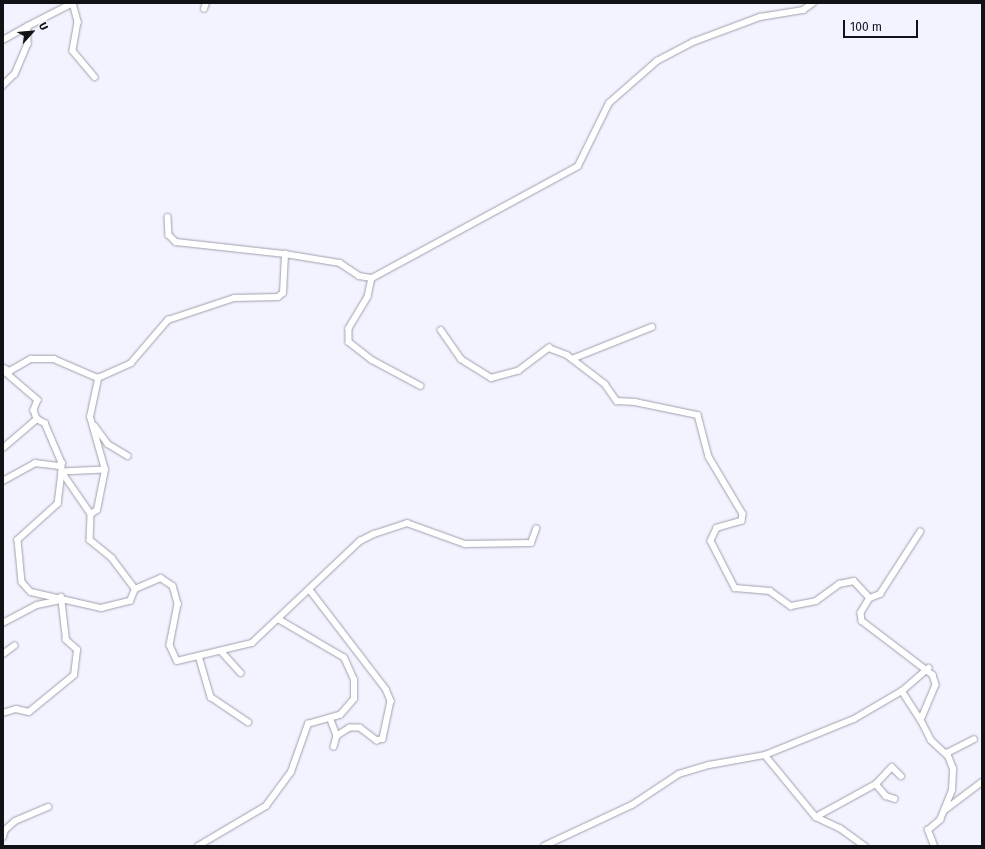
<!DOCTYPE html>
<html>
<head>
<meta charset="utf-8">
<style>
  body { margin:0 }
  #map { position:relative; width:985px; height:849px; overflow:hidden; background:#f2f3ff; font-family:"Fira Sans",sans-serif }
  div>[style] { position:absolute }
  .roads { filter:drop-shadow(0 0 1px #9e9faa) drop-shadow(0 0 1px #9e9faa) }
  .minor>* { height:5.5px; margin:-2.75px; padding:0 2.75px; transform-origin:2.75px; border-radius:2.75px; background:#fff }
  span { translate:-50% -50%; white-space:nowrap; text-align:center; line-height:1.15; -webkit-text-stroke:3px #f2f3ff; paint-order:stroke }
  .frame { position:absolute; inset:0; border:4px solid #111216; pointer-events:none }
  .north { position:absolute; left:12px; top:12px; width:40px; height:40px; -webkit-text-stroke:3px #f2f3ff; paint-order:stroke; rotate:63deg; font-size:11px; font-weight:700; line-height:16px; text-align:center; color:#111216 }
  .north::after { content:''; display:block; margin:auto; width:14px; height:18px; background:#111216; clip-path:polygon(50% 0,100% 100%,50% 72%,0 100%) }
  .scale { position:absolute; left:843px; top:20px; width:75px; height:18px; box-sizing:border-box; border:2px solid #111216; border-top:0; padding-left:5px; font-size:12px; line-height:14px; white-space:nowrap; color:#111216; -webkit-text-stroke:3px #f2f3ff; paint-order:stroke }
</style>
</head>
<body>
<div id="map">
  <div class="roads">
    <div class="minor">
      <i style="left:73px;top:3px;width:20px;rotate:75deg"></i>
      <i style="left:78px;top:22px;width:29px;rotate:100deg"></i>
      <i style="left:73px;top:51px;width:34px;rotate:50deg"></i>
      <i style="left:204px;top:9px;width:6px;rotate:-72deg"></i>
      <i style="left:28px;top:26px;width:51px;rotate:-27.1deg"></i>
      <i style="left:3px;top:40px;width:29px;rotate:-29deg"></i>
      <i style="left:28px;top:26px;width:18px;rotate:90deg"></i>
      <i style="left:28px;top:44px;width:33px;rotate:113deg"></i>
      <i style="left:15px;top:74px;width:17px;rotate:135deg"></i>
      <i style="left:168px;top:217px;width:18px;rotate:87deg"></i>
      <i style="left:169px;top:235px;width:10px;rotate:45deg"></i>
      <i style="left:176px;top:242px;width:110px;rotate:6.3deg"></i>
      <i style="left:372px;top:278px;width:19px;rotate:102deg"></i>
      <i style="left:368px;top:297px;width:37px;rotate:121deg"></i>
      <i style="left:349px;top:329px;width:13px;rotate:90deg"></i>
      <i style="left:349px;top:342px;width:29px;rotate:38deg"></i>
      <i style="left:372px;top:360px;width:55px;rotate:28deg"></i>
      <i style="left:441px;top:330px;width:35px;rotate:55deg"></i>
      <i style="left:461px;top:359px;width:36px;rotate:32deg"></i>
      <i style="left:491px;top:378px;width:28px;rotate:-15deg"></i>
      <i style="left:518px;top:371px;width:39px;rotate:-37deg"></i>
      <i style="left:549px;top:348px;width:19px;rotate:21deg"></i>
      <i style="left:567px;top:355px;width:48px;rotate:37.3deg"></i>
      <i style="left:605px;top:384px;width:21px;rotate:55deg"></i>
      <i style="left:617px;top:401px;width:18px;rotate:3deg"></i>
      <i style="left:635px;top:402px;width:64px;rotate:11.7deg"></i>
      <i style="left:698px;top:415px;width:43px;rotate:75.3deg"></i>
      <i style="left:709px;top:457px;width:66px;rotate:59.2deg"></i>
      <i style="left:743px;top:514px;width:7px;rotate:98deg"></i>
      <i style="left:742px;top:521px;width:26px;rotate:164deg"></i>
      <i style="left:717px;top:528px;width:14px;rotate:115deg"></i>
      <i style="left:711px;top:541px;width:53px;rotate:62.9deg"></i>
      <i style="left:735px;top:588px;width:35px;rotate:5deg"></i>
      <i style="left:770px;top:591px;width:26px;rotate:36deg"></i>
      <i style="left:791px;top:606px;width:25px;rotate:-11deg"></i>
      <i style="left:816px;top:601px;width:29px;rotate:-36deg"></i>
      <i style="left:839px;top:584px;width:15px;rotate:-11deg"></i>
      <i style="left:854px;top:581px;width:23px;rotate:47deg"></i>
      <i style="left:870px;top:598px;width:11px;rotate:-22deg"></i>
      <i style="left:880px;top:594px;width:74px;rotate:-57.2deg"></i>
      <i style="left:572px;top:359px;width:86px;rotate:-21.8deg"></i>
      <i style="left:4px;top:368px;width:7px;rotate:27deg"></i>
      <i style="left:10px;top:371px;width:24px;rotate:-30deg"></i>
      <i style="left:31px;top:359px;width:23px"></i>
      <i style="left:54px;top:359px;width:48px;rotate:23.4deg"></i>
      <i style="left:3px;top:370px;width:46px;rotate:40.6deg"></i>
      <i style="left:38px;top:400px;width:11px;rotate:112deg"></i>
      <i style="left:34px;top:410px;width:9px;rotate:72deg"></i>
      <i style="left:37px;top:419px;width:9px;rotate:27deg"></i>
      <i style="left:45px;top:423px;width:43px;rotate:67deg"></i>
      <i style="left:62px;top:463px;width:9px;rotate:90deg"></i>
      <i style="left:62px;top:472px;width:51px;rotate:55.4deg"></i>
      <i style="left:91px;top:514px;width:26px;rotate:92deg"></i>
      <i style="left:90px;top:540px;width:28px;rotate:39deg"></i>
      <i style="left:112px;top:558px;width:39px;rotate:53deg"></i>
      <i style="left:135px;top:589px;width:28px;rotate:-23deg"></i>
      <i style="left:161px;top:578px;width:14px;rotate:34deg"></i>
      <i style="left:173px;top:586px;width:19px;rotate:74deg"></i>
      <i style="left:178px;top:604px;width:42px;rotate:101deg"></i>
      <i style="left:170px;top:645px;width:17px;rotate:66deg"></i>
      <i style="left:177px;top:661px;width:77px;rotate:-13.5deg"></i>
      <i style="left:252px;top:643px;width:149px;rotate:-43.4deg"></i>
      <i style="left:360px;top:541px;width:16px;rotate:-27deg"></i>
      <i style="left:374px;top:534px;width:35px;rotate:-18deg"></i>
      <i style="left:407px;top:523px;width:62px;rotate:19.9deg"></i>
      <i style="left:465px;top:544px;width:66px;rotate:-0.9deg"></i>
      <i style="left:531px;top:543px;width:15px;rotate:-70deg"></i>
      <i style="left:95px;top:426px;width:22px;rotate:54deg"></i>
      <i style="left:108px;top:444px;width:23px;rotate:31deg"></i>
      <i style="left:3px;top:448px;width:45px;rotate:-40.5deg"></i>
      <i style="left:105px;top:470px;width:43px;rotate:177.3deg"></i>
      <i style="left:62px;top:472px;width:32px;rotate:97deg"></i>
      <i style="left:58px;top:504px;width:54px;rotate:138deg"></i>
      <i style="left:18px;top:540px;width:42px;rotate:84.6deg"></i>
      <i style="left:22px;top:582px;width:13px;rotate:48deg"></i>
      <i style="left:31px;top:592px;width:72px;rotate:12.9deg"></i>
      <i style="left:101px;top:608px;width:30px;rotate:-14deg"></i>
      <i style="left:130px;top:601px;width:13px;rotate:-67deg"></i>
      <i style="left:3px;top:481px;width:37px;rotate:-29deg"></i>
      <i style="left:35px;top:463px;width:23px;rotate:7deg"></i>
      <i style="left:58px;top:466px;width:5px;rotate:-37deg"></i>
      <i style="left:91px;top:514px;width:7px;rotate:-34deg"></i>
      <i style="left:97px;top:510px;width:41px;rotate:-78.7deg"></i>
      <i style="left:105px;top:470px;width:55px;rotate:-105.8deg"></i>
      <i style="left:90px;top:417px;width:40px;rotate:-78deg"></i>
      <i style="left:98px;top:378px;width:36px;rotate:-24deg"></i>
      <i style="left:131px;top:363px;width:57px;rotate:-49.3deg"></i>
      <i style="left:168px;top:320px;width:70px;rotate:-18.4deg"></i>
      <i style="left:234px;top:298px;width:44px;rotate:-1.3deg"></i>
      <i style="left:278px;top:297px;width:6px;rotate:-39deg"></i>
      <i style="left:283px;top:293px;width:39px;rotate:-87deg"></i>
      <i style="left:285px;top:254px;width:56px;rotate:9.3deg"></i>
      <i style="left:340px;top:263px;width:23px;rotate:34deg"></i>
      <i style="left:359px;top:276px;width:13px;rotate:9deg"></i>
      <i style="left:372px;top:278px;width:234px;rotate:-28.5deg"></i>
      <i style="left:578px;top:166px;width:70px;rotate:-63.8deg"></i>
      <i style="left:609px;top:103px;width:64px;rotate:-41.2deg"></i>
      <i style="left:657px;top:61px;width:41px;rotate:-27.8deg"></i>
      <i style="left:693px;top:42px;width:72px;rotate:-20.5deg"></i>
      <i style="left:760px;top:17px;width:44px;rotate:-9.2deg"></i>
      <i style="left:803px;top:10px;width:12px;rotate:-35deg"></i>
      <i style="left:310px;top:590px;width:125px;rotate:52.5deg"></i>
      <i style="left:386px;top:689px;width:13px;rotate:67deg"></i>
      <i style="left:391px;top:701px;width:39px;rotate:102deg"></i>
      <i style="left:383px;top:739px;width:6px;rotate:162deg"></i>
      <i style="left:377px;top:741px;width:21px;rotate:-143deg"></i>
      <i style="left:360px;top:728px;width:10px;rotate:180deg"></i>
      <i style="left:350px;top:728px;width:15px;rotate:148deg"></i>
      <i style="left:337px;top:736px;width:11px;rotate:105deg"></i>
      <i style="left:870px;top:598px;width:17px;rotate:121deg"></i>
      <i style="left:861px;top:613px;width:8px;rotate:83deg"></i>
      <i style="left:862px;top:621px;width:89px;rotate:37.3deg"></i>
      <i style="left:933px;top:675px;width:10px;rotate:73deg"></i>
      <i style="left:936px;top:685px;width:38px;rotate:113deg"></i>
      <i style="left:921px;top:720px;width:22px;rotate:63deg"></i>
      <i style="left:931px;top:740px;width:22px;rotate:43deg"></i>
      <i style="left:3px;top:623px;width:38px;rotate:-28deg"></i>
      <i style="left:37px;top:605px;width:25px;rotate:-12deg"></i>
      <i style="left:222px;top:652px;width:28px;rotate:48deg"></i>
      <i style="left:3px;top:654px;width:14px;rotate:-36deg"></i>
      <i style="left:199px;top:656px;width:43px;rotate:73.7deg"></i>
      <i style="left:211px;top:697px;width:45px;rotate:34deg"></i>
      <i style="left:902px;top:691px;width:35px;rotate:57deg"></i>
      <i style="left:3px;top:713px;width:14px;rotate:-17deg"></i>
      <i style="left:16px;top:709px;width:13px;rotate:13deg"></i>
      <i style="left:29px;top:712px;width:58px;rotate:-39.4deg"></i>
      <i style="left:74px;top:675px;width:25px;rotate:-83deg"></i>
      <i style="left:77px;top:650px;width:15px;rotate:-138deg"></i>
      <i style="left:66px;top:640px;width:43px;rotate:-96.6deg"></i>
      <i style="left:331px;top:720px;width:17px;rotate:69deg"></i>
      <i style="left:765px;top:755px;width:80px;rotate:50.6deg"></i>
      <i style="left:816px;top:817px;width:68px;rotate:-28.8deg"></i>
      <i style="left:876px;top:784px;width:16px;rotate:50deg"></i>
      <i style="left:886px;top:796px;width:9px;rotate:18deg"></i>
      <i style="left:876px;top:784px;width:23px;rotate:-47deg"></i>
      <i style="left:892px;top:767px;width:13px;rotate:45deg"></i>
      <i style="left:945px;top:810px;width:46px;rotate:-37.1deg"></i>
      <i style="left:816px;top:817px;width:26px;rotate:25deg"></i>
      <i style="left:840px;top:828px;width:31px;rotate:36deg"></i>
      <i style="left:3px;top:837px;width:7px;rotate:-74deg"></i>
      <i style="left:5px;top:830px;width:13px;rotate:-42deg"></i>
      <i style="left:15px;top:821px;width:36px;rotate:-23deg"></i>
      <i style="left:198px;top:846px;width:79px;rotate:-30.5deg"></i>
      <i style="left:266px;top:806px;width:42px;rotate:-53.7deg"></i>
      <i style="left:291px;top:772px;width:51px;rotate:-70.5deg"></i>
      <i style="left:308px;top:724px;width:33px;rotate:-16deg"></i>
      <i style="left:340px;top:715px;width:21px;rotate:-49deg"></i>
      <i style="left:354px;top:699px;width:19px;rotate:-90deg"></i>
      <i style="left:354px;top:680px;width:24px;rotate:-114deg"></i>
      <i style="left:344px;top:658px;width:75px;rotate:-149.7deg"></i>
      <i style="left:544px;top:846px;width:97px;rotate:-25deg"></i>
      <i style="left:632px;top:805px;width:56px;rotate:-33.4deg"></i>
      <i style="left:679px;top:774px;width:31px;rotate:-17deg"></i>
      <i style="left:709px;top:765px;width:57px;rotate:-10.1deg"></i>
      <i style="left:765px;top:755px;width:96px;rotate:-22deg"></i>
      <i style="left:854px;top:719px;width:56px;rotate:-30.3deg"></i>
      <i style="left:902px;top:691px;width:35px;rotate:-41deg"></i>
      <i style="left:934px;top:846px;width:17px;rotate:-111deg"></i>
      <i style="left:928px;top:830px;width:16px;rotate:-40deg"></i>
      <i style="left:940px;top:820px;width:32px;rotate:-68deg"></i>
      <i style="left:952px;top:790px;width:21px;rotate:-87deg"></i>
      <i style="left:953px;top:769px;width:17px;rotate:-111deg"></i>
      <i style="left:947px;top:753px;width:30px;rotate:-27deg"></i>
    </div>
  </div>
  <div class="frame"></div>
  <div class="north">U</div>
  <div class="scale">100 m</div>
</div>
</body>
</html>
